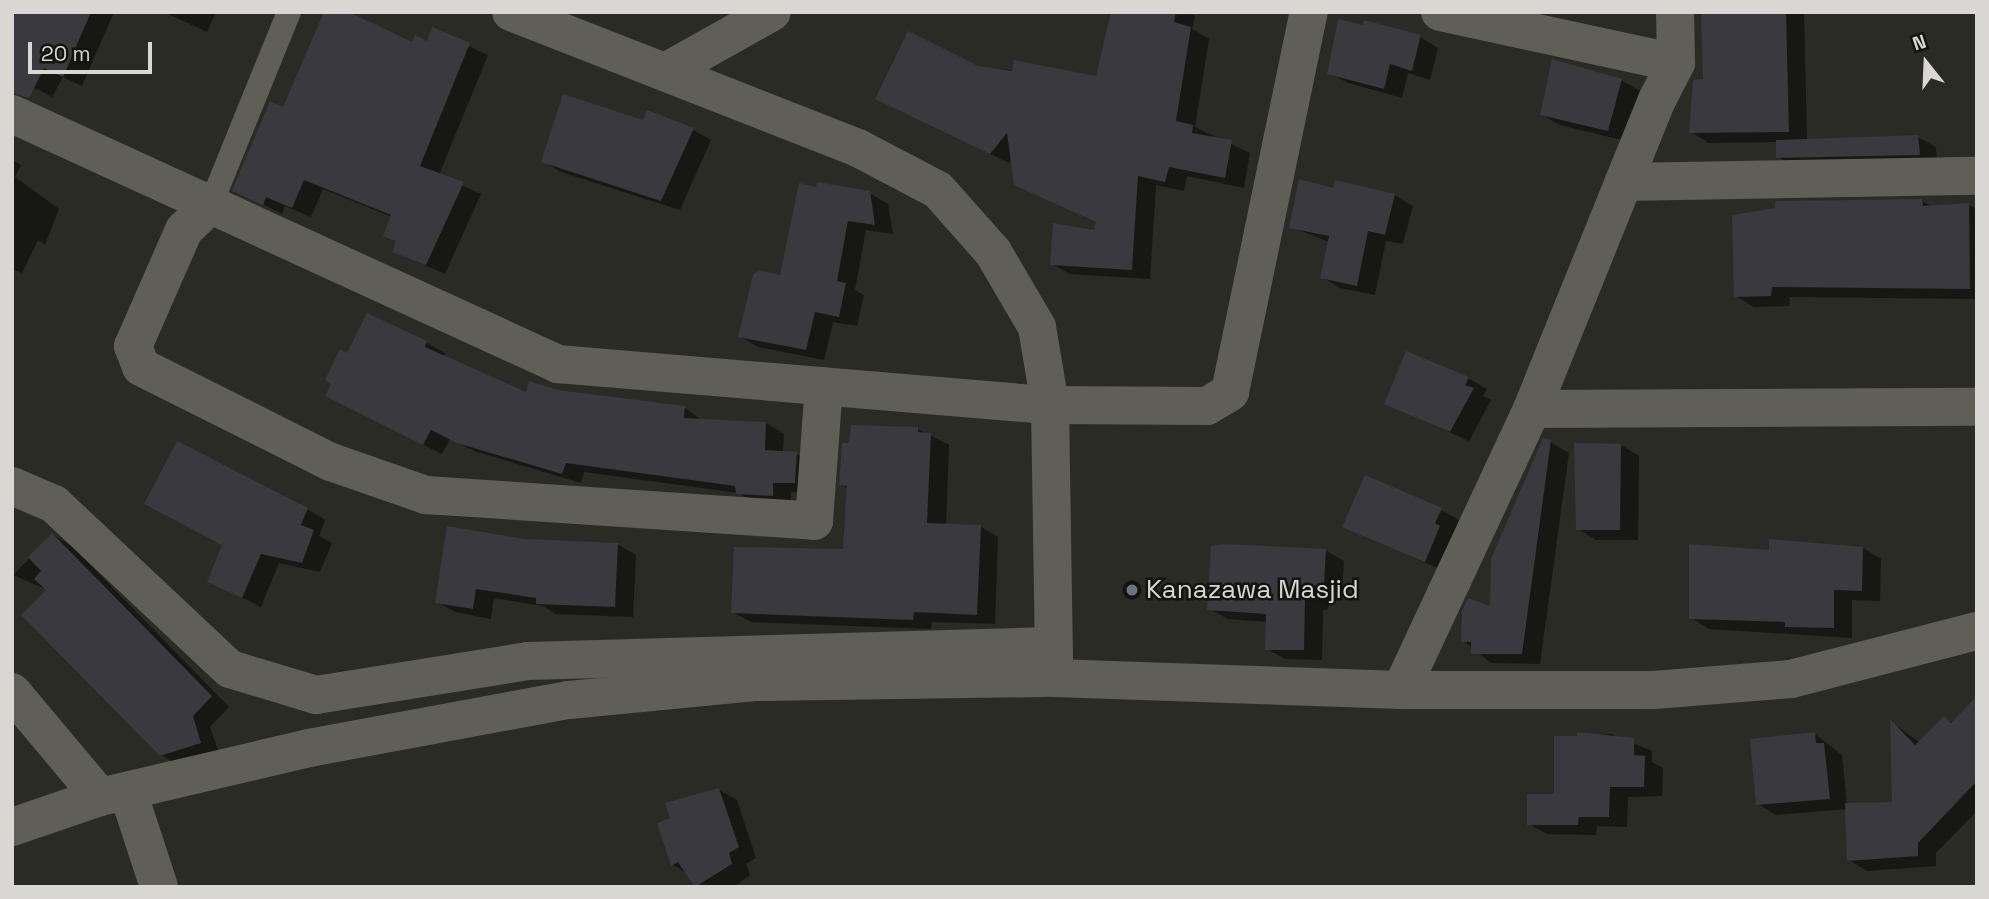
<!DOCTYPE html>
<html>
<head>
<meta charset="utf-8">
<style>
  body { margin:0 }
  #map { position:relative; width:1989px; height:899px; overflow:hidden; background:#2b2b25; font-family:"Space Grotesk",sans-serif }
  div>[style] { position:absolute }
  .shadow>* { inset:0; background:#0007 }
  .building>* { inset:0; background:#39393f }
  .service>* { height:24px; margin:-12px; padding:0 12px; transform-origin:12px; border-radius:12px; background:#5f5e57 }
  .minor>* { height:38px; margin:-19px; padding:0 19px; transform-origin:19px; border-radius:19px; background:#5f5e57 }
  .tertiary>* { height:38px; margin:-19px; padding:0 19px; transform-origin:19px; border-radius:19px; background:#5f5e57 }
  .dots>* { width:19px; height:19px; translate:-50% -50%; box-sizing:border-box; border:4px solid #131310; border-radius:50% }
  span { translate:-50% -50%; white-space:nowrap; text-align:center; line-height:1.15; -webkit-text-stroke:5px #131310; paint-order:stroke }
  .poi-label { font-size:26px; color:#d8d7d3 }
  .left { translate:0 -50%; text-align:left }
  .frame { position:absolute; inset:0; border:14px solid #d8d7d3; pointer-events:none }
  .north { position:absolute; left:1891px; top:28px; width:70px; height:70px; -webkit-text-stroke:5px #131310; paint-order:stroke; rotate:342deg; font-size:19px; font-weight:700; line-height:28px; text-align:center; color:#d8d7d3 }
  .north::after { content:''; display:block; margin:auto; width:24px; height:32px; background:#d8d7d3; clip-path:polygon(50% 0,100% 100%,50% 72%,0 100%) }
  .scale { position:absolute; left:28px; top:42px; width:124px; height:32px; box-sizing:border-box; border:4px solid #d8d7d3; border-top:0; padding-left:9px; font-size:21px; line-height:24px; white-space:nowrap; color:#d8d7d3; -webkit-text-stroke:5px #131310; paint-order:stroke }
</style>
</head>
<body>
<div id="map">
  <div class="shadow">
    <i style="clip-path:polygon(12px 12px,114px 12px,82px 86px,63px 77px,52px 97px,12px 76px)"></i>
    <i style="clip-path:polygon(164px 12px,216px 12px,207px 32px)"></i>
    <i style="clip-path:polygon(1113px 12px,1195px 15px,1192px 29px,1209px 39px,1195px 127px,1250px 153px,1244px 188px,1187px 176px,1184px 191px,1156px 185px,1150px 279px,1070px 274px,1052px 264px,1095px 232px,1098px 223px,1016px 184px,1012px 159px,1009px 163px,895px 108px,977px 67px,1098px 78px)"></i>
    <i style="clip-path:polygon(1703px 12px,1804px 12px,1807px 140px,1918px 137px,1936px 147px,1937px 165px,1796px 167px,1778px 157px,1778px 142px,1709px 143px,1691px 132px,1704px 81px)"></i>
    <i style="clip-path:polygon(433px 30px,488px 55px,439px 175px,481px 194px,445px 274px,394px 251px,397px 242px,385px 235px,392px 217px,323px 189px,311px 217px,285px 206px,282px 214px,235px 190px,284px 109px,413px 44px,428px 43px)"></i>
    <i style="clip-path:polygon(1420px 37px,1438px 48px,1430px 80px,1408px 73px,1402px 98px,1348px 83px,1329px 73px)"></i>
    <i style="clip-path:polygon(1621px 80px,1640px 91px,1626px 141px,1560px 125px,1542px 115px)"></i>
    <i style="clip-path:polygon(644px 122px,693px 130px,711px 140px,680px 210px,561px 172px,543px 161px)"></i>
    <i style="clip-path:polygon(12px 160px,21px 165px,15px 177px,59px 209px,45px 245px,38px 240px,22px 273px,12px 269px)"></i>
    <i style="clip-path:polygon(800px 185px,869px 193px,888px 204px,893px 234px,866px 230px,855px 290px,864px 295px,857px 326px,833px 322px,824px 360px,758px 347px,740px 336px,781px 278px)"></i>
    <i style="clip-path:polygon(1334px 190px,1394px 195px,1413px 206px,1403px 244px,1386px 241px,1375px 295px,1340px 288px,1322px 277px,1329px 242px,1291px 227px)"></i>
    <i style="clip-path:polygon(1922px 201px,1932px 207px,1969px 205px,1977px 209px,1977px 299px,1790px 297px,1789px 306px,1754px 307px,1735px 296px,1777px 210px)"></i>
    <i style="clip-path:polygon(368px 315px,427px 343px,445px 353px,443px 357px,527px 394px,557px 392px,685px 408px,703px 421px,766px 423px,784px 434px,783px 453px,797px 454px,815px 464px,813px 493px,791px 492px,790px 506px,756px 503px,738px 493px,584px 472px,581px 483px,477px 452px,450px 439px,442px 454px,346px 406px,348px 355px)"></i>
    <i style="clip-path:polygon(1468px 378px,1487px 389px,1483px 396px,1491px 400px,1469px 441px,1386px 404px)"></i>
    <i style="clip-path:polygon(917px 429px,949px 445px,946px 525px,980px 526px,998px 537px,995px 624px,932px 622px,931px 629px,751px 622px,733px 612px,845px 550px,849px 489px,840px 484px)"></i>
    <i style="clip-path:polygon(1550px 442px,1569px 453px,1540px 664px,1491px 663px,1463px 641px,1491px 609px)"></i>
    <i style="clip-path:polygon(1621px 445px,1639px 456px,1638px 540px,1596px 540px,1578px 529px)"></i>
    <i style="clip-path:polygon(307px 509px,325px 520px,319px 536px,332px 543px,320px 572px,279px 563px,261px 607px,209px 581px)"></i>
    <i style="clip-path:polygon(1441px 510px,1459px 520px,1444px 571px,1345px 526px)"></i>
    <i style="clip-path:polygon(53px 535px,71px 545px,229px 707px,210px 727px,219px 753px,180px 766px,161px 755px,48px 590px,13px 575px)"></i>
    <i style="clip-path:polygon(525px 540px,617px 544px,636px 555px,633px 617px,556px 614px,543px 606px,494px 598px,491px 619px,455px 612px,437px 602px)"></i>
    <i style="clip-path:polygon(1863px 548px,1881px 559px,1880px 601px,1852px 600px,1852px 638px,1709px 629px,1691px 618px,1771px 552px)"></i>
    <i style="clip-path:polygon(1325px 550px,1344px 561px,1342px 595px,1330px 596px,1328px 610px,1323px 610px,1322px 660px,1285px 659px,1267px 649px,1268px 622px,1228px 619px,1209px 609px)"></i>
    <i style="clip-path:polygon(1977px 698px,1977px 811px,1936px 853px,1936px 866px,1867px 871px,1849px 860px,1847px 809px,1776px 815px,1758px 804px,1815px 734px,1842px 755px,1847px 805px,1894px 804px,1892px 722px,1920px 743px,1944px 718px,1953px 723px)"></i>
    <i style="clip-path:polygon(1611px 734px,1652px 751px,1652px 762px,1663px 768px,1662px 796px,1628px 797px,1627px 827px,1597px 826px,1596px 835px,1547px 834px,1529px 824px,1556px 796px,1556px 738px)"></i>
    <i style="clip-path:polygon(719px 790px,737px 800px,756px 858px,746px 864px,750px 875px,734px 887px,697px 887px,688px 874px,673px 865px,673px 819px)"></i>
  </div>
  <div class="building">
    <i style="clip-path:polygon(12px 12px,91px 12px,63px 77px,44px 68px,29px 98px,12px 93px)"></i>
    <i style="clip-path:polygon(324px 12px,349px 12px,412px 42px,415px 35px,427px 41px,432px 27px,470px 43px,420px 166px,464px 182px,426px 265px,392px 252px,396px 241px,383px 236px,391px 215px,304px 180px,292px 208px,266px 197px,263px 205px,232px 191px,270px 101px,283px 107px)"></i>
    <i style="clip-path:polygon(1111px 12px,1176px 12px,1174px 22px,1191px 27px,1176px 121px,1193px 125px,1192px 133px,1232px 140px,1225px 178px,1169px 167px,1165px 182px,1138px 176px,1132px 270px,1050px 265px,1053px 223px,1094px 230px,1096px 222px,1014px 185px,1007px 133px,990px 154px,875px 99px,908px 31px,978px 66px,1012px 71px,1014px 60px,1096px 76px)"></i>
    <i style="clip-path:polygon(1701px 12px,1786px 12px,1789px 132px,1689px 133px,1693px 80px,1703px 79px)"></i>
    <i style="clip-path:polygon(1338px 19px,1363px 25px,1364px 20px,1421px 35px,1412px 71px,1390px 64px,1384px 89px,1327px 74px)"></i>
    <i style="clip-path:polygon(1552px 59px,1622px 79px,1608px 131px,1540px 115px)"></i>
    <i style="clip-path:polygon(563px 94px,643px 120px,647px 110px,694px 128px,661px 201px,541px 162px)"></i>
    <i style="clip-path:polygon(1918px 135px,1920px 155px,1776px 158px,1776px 140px)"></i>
    <i style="clip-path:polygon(1299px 179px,1333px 188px,1335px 180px,1395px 194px,1385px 235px,1368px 231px,1357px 286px,1320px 278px,1329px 236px,1289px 228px)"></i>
    <i style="clip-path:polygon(817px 182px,870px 191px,875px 225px,848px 221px,837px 281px,846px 283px,839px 317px,815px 312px,806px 350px,738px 337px,753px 275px,758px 270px,780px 275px,799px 183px,816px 187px)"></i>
    <i style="clip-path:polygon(1922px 199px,1923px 206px,1969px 203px,1970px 289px,1772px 287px,1771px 296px,1734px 297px,1732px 215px,1775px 208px,1775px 201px)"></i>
    <i style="clip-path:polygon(367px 313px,427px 341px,425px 347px,526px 392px,529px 381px,558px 390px,685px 406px,684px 418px,766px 422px,765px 450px,797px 452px,795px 483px,773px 483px,773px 496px,736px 494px,735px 486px,566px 463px,562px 474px,457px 443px,431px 430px,423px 445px,325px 396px,331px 384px,325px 380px,340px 349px,347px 353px)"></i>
    <i style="clip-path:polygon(1406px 351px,1469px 377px,1465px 385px,1474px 388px,1450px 432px,1384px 404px)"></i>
    <i style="clip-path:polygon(851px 425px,918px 427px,918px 432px,931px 433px,927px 523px,981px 525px,977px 615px,914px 612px,913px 620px,731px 613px,734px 547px,843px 549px,847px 486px,839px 485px,842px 443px,849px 443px)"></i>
    <i style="clip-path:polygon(1543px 438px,1551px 440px,1522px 654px,1471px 654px,1471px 642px,1461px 642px,1462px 611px,1468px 598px,1490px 606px,1491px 559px)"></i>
    <i style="clip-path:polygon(177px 441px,308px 508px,301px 525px,314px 530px,302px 563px,261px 554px,242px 598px,207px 582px,222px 545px,144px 504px)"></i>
    <i style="clip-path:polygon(1574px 443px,1621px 444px,1620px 530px,1576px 530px)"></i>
    <i style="clip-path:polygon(1365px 475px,1442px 508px,1435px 523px,1440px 526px,1425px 562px,1342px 527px)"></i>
    <i style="clip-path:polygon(447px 526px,525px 539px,618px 543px,615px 607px,536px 604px,536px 598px,476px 589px,473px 609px,435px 603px)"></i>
    <i style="clip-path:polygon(52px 533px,212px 696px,193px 716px,201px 743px,160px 756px,21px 615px,46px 590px,34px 579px,41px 571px,28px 557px)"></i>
    <i style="clip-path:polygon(1769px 539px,1863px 547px,1862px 591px,1834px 590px,1834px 628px,1785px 627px,1785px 622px,1689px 619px,1689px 544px,1769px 550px)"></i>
    <i style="clip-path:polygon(1224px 544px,1326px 549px,1324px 585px,1311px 586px,1309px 600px,1305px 600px,1304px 650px,1265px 650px,1266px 614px,1207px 610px,1211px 546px)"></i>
    <i style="clip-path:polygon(1977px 696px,1977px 781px,1918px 843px,1918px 856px,1847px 861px,1845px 803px,1892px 802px,1890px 719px,1915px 745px,1944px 716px,1951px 723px)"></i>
    <i style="clip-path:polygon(1577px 732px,1634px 738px,1634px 755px,1645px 756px,1644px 787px,1610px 787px,1609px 817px,1579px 817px,1578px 825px,1527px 825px,1527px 794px,1554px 794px,1554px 736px,1577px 736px)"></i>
    <i style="clip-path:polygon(1815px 732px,1816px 743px,1824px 743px,1830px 799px,1756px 805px,1750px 739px)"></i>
    <i style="clip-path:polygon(719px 788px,739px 847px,729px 853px,732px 864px,695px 887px,678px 862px,671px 866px,657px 823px,670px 818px,665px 803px)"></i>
  </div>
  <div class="service">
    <i style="left:211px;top:204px;width:207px;rotate:-67.9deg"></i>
  </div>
  <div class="minor">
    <i style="left:511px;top:12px;width:373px;rotate:21.4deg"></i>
    <i style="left:858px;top:148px;width:90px;rotate:27.7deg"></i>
    <i style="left:938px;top:190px;width:83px;rotate:48.4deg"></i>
    <i style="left:993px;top:252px;width:87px;rotate:59.6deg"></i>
    <i style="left:1037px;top:327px;width:79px;rotate:80.5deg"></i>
    <i style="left:1050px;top:405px;width:266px;rotate:89.1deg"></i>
    <i style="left:1440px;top:12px;width:241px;rotate:12.2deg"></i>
    <i style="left:667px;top:71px;width:120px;rotate:-29.3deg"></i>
    <i style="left:12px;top:114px;width:601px;rotate:24.6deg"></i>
    <i style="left:558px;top:364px;width:494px;rotate:4.8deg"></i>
    <i style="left:1050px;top:405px;width:157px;rotate:0.4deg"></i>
    <i style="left:1207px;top:406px;width:27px;rotate:-31deg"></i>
    <i style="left:1230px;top:392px;width:388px;rotate:-78.3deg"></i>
    <i style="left:1624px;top:182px;width:353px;rotate:-1deg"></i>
    <i style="left:211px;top:204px;width:37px;rotate:136deg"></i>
    <i style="left:184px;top:230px;width:127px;rotate:113.7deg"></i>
    <i style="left:133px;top:346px;width:22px;rotate:69deg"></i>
    <i style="left:141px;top:367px;width:212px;rotate:26.6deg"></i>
    <i style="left:331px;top:462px;width:101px;rotate:19.2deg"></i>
    <i style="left:426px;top:495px;width:389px;rotate:3.8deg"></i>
    <i style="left:814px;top:521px;width:135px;rotate:-85.8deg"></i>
    <i style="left:1532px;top:409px;width:445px;rotate:-0.3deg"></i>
    <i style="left:12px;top:486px;width:46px;rotate:23.2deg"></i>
    <i style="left:54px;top:504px;width:241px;rotate:43.2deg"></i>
    <i style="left:230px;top:669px;width:90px;rotate:16.8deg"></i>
    <i style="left:316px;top:695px;width:215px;rotate:-9.1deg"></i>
    <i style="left:528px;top:661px;width:525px;rotate:-1.64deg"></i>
    <i style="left:1401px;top:690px;width:310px;rotate:-65deg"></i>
    <i style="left:1532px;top:409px;width:333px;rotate:-68deg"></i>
    <i style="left:1657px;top:100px;width:42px;rotate:-62.8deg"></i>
    <i style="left:1676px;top:63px;width:51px;rotate:-91.1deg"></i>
    <i style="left:12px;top:692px;width:137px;rotate:50deg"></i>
    <i style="left:128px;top:792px;width:100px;rotate:71.9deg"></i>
  </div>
  <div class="tertiary">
    <i style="left:12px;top:827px;width:93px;rotate:-18.8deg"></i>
    <i style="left:100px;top:797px;width:215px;rotate:-13.2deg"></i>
    <i style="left:309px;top:748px;width:264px;rotate:-10.5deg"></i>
    <i style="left:569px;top:700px;width:189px;rotate:-5.5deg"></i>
    <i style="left:757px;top:682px;width:297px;rotate:-0.8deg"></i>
    <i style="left:1054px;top:678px;width:347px;rotate:2deg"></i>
    <i style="left:1401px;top:690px;width:253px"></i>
    <i style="left:1654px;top:690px;width:137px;rotate:-4.6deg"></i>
    <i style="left:1791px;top:679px;width:192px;rotate:-14.5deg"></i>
  </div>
  <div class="dots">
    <i style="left:1132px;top:590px;background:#6b7280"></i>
  </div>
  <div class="poi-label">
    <span class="left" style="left:1146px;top:590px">Kanazawa Masjid</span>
  </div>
  <div class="frame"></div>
  <div class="north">N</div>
  <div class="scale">20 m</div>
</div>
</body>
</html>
